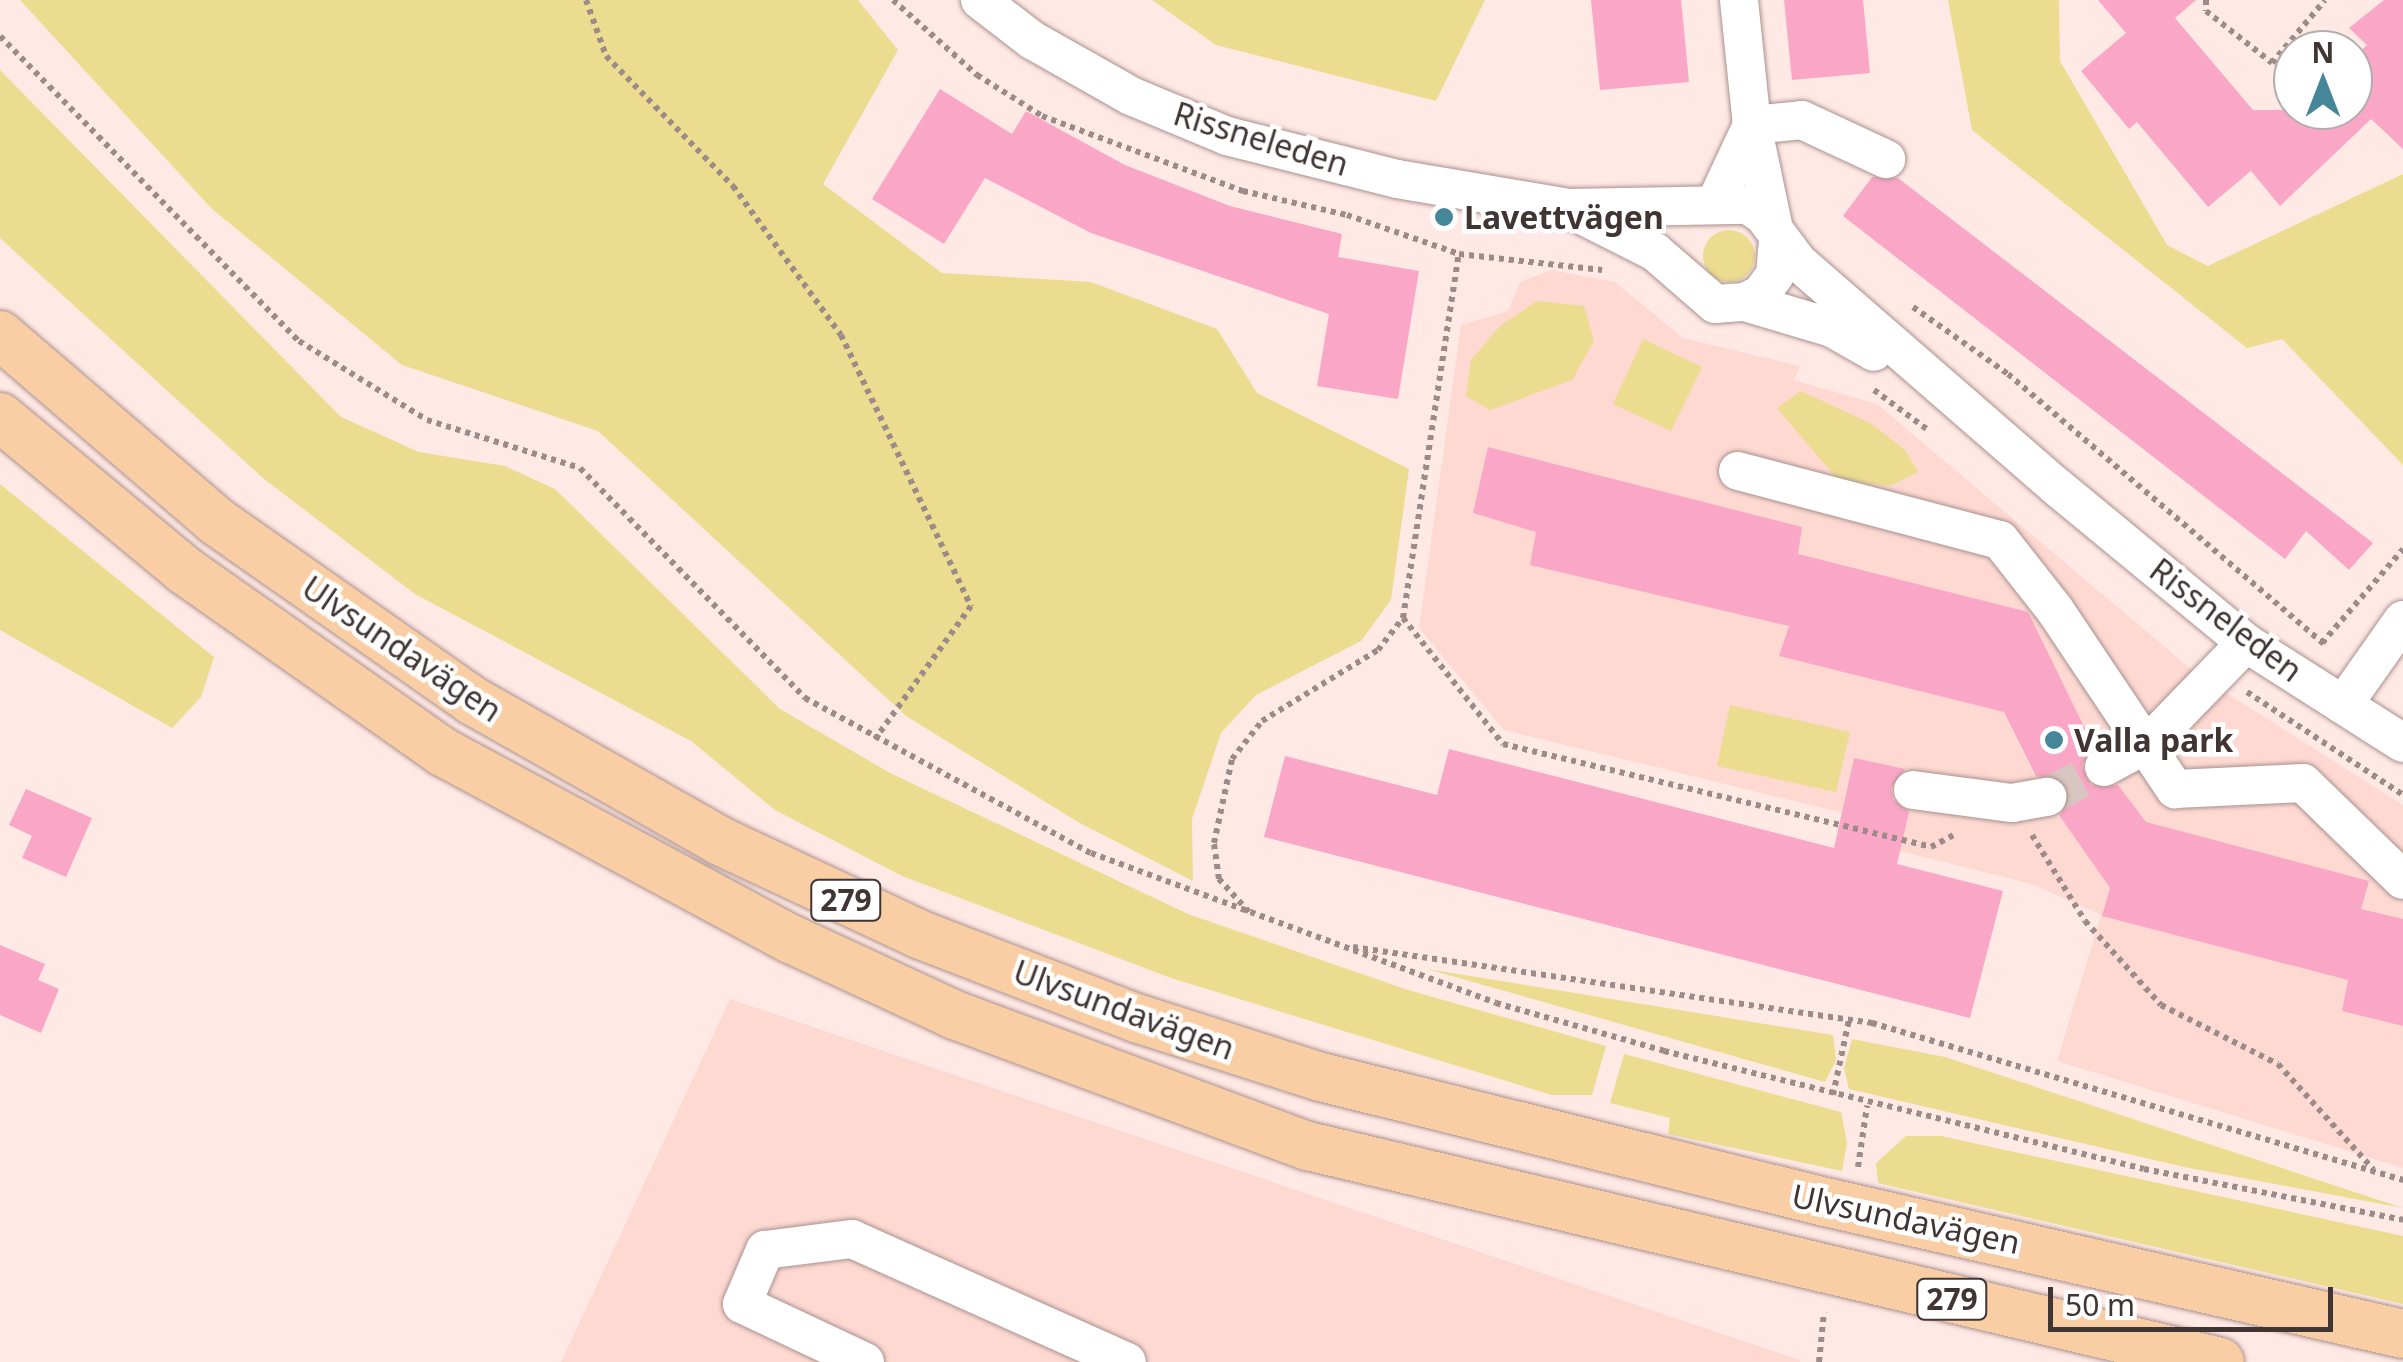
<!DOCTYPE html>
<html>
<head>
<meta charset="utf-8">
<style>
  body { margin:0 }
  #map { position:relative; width:2403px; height:1362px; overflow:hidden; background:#ffe9e5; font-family:"Noto Sans",sans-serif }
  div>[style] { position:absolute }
  .built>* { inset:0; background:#fdd9d2 }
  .green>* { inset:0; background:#ebdc90 }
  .round { border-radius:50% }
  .building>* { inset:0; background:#faa6c6 }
  .minor-tunnel>* { height:38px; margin-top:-19px; transform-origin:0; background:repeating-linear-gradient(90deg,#d9c5c1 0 38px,transparent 0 57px) }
  .path>* { height:6px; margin-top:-3px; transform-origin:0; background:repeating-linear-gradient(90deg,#9c8b88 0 5px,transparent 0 10px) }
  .roads { filter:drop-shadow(0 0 2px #aa918d) drop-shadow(0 0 2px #aa918d) }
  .minor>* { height:38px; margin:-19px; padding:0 19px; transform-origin:19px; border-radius:19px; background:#fff }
  .major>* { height:48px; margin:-24px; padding:0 24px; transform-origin:24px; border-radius:24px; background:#facea4 }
  .dots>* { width:28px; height:28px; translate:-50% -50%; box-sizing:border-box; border:5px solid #fff; border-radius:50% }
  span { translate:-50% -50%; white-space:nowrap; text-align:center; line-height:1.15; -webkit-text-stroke:9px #fff; paint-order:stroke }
  .shield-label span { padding:2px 8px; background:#fff; border:2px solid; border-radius:8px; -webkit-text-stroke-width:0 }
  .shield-label { font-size:30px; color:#403533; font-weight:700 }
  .street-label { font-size:32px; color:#403533 }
  .poi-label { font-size:32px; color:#403533; font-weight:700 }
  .left { translate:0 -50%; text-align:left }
  .north { position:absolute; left:2273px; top:30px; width:100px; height:100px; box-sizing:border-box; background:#fff; border:2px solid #b3aead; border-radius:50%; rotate:0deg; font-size:28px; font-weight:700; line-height:40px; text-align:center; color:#403533 }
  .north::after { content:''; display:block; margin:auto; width:35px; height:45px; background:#458698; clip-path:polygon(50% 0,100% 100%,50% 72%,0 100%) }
  .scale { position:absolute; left:2048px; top:1287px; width:285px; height:45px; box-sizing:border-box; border:5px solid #403533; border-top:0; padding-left:12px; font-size:30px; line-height:35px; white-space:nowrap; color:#403533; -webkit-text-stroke:8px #fff; paint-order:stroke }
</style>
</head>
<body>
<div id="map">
  <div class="built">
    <i style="clip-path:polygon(1551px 270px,1615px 282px,1683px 338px,1800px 366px,1794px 380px,1877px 404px,2198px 675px,2403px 805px,2403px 1168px,2057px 1061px,2101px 915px,2032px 884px,1867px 843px,1872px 820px,1504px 730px,1419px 628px,1461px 325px,1508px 311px,1520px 282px)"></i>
    <i style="clip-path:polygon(730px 999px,1800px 1360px,1800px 1362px,561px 1362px)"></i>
  </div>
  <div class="green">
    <i style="clip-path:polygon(20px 0,858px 0,898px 50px,823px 184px,942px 273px,1091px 282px,1217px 329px,1257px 393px,1409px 469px,1391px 600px,1361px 641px,1256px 695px,1221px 733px,1192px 819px,1193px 881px,1078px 822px,906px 716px,598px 431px,402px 365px,211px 208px)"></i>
    <i style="clip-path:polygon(1152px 0,1485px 0,1436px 101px,1216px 45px)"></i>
    <i style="clip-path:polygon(1948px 0,2059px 0,2060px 61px,2167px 245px,2208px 266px,2403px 174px,2403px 465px,2282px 339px,2247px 348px,1972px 130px)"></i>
    <i style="clip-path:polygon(0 70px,341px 417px,419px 452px,505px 466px,555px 489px,780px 709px,890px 773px,1188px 914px,1408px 990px,1606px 1046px,1592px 1095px,1552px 1095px,1171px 978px,902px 876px,775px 810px,691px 741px,415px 594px,264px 479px,0 238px)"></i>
    <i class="round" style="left:1703px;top:230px;width:52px;height:52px"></i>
    <i style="clip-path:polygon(1537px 301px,1584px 306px,1594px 341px,1572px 380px,1490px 410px,1466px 396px,1471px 360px,1500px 326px)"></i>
    <i style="clip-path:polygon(1643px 339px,1702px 367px,1671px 431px,1613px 404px)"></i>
    <i style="clip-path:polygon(1801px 391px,1872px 424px,1905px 450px,1918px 472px,1890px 486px,1838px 480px,1777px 408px)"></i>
    <i style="clip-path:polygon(0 484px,214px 657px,201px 697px,172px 728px,0 630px)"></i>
    <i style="clip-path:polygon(1730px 705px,1850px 732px,1836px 792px,1717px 766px)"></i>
    <i style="clip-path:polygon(1427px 969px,1833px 1035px,1836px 1060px,1825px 1082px)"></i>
    <i style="clip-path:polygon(1852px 1039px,1945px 1057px,2403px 1208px,2184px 1167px,1849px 1089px,1844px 1068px)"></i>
    <i style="clip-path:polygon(1624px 1054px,1841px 1112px,1847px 1143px,1842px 1171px,1668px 1134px,1670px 1118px,1610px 1103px)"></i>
    <i style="clip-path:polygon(1906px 1136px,1941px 1136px,2403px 1236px,2403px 1304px,1878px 1183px,1876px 1163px)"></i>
  </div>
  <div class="building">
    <i style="clip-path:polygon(1591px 0,1681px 0,1689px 82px,1600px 90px)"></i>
    <i style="clip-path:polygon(1784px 0,1863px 0,1870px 73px,1792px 80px)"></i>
    <i style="clip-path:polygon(2098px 0,2196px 0,2175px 18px,2253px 110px,2353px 110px,2353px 58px,2367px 45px,2349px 28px,2384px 0,2403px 0,2403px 149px,2371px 119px,2280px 206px,2251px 171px,2208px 207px,2137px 122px,2129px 129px,2081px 71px,2126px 33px)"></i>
    <i style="clip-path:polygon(940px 89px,1012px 134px,1026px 111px,1125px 165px,1230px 206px,1342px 234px,1338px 257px,1419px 271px,1398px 399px,1317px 386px,1329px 314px,1091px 233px,985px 178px,944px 244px,872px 199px)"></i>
    <i style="clip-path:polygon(1872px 177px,1898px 178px,2373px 543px,2349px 570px,2306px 531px,2285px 559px,1843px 216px)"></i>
    <i style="clip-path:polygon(1488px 447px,1802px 527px,1798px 554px,2028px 612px,2094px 747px,2082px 765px,2091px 785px,2118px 785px,2146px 822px,2369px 881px,2361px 909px,2403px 919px,2403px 1026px,2342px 1011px,2348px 980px,2102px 916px,2110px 888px,2059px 815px,2068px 804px,2065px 783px,2036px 776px,2004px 712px,1779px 656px,1789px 626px,1530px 565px,1536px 532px,1473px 513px)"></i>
    <i style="clip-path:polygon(1449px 749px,1834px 848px,1854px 758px,1905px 769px,1891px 788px,1893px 799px,1909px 812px,1897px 864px,2003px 891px,1970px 1018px,1264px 837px,1285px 756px,1437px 795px)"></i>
    <i style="clip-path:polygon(26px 789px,92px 818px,66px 877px,22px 858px,32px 836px,9px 825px)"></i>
    <i style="clip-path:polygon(0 945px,45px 964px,38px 980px,59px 989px,41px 1033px,0 1015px)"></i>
  </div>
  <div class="minor-tunnel">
    <i style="left:2047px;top:797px;width:64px;rotate:-27.8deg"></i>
  </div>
  <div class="path">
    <i style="left:586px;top:0;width:59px;rotate:70.3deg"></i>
    <i style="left:606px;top:56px;width:182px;rotate:45.7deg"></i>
    <i style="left:733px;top:186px;width:184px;rotate:54.1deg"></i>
    <i style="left:841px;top:335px;width:301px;rotate:64.4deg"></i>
    <i style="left:971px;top:606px;width:164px;rotate:125.8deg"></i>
    <i style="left:893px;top:0;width:113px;rotate:41.8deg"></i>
    <i style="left:977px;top:75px;width:77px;rotate:32.2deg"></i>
    <i style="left:1042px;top:116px;width:215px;rotate:20.5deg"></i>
    <i style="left:1243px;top:191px;width:107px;rotate:13deg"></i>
    <i style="left:1347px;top:215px;width:119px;rotate:19.2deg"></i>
    <i style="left:1459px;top:254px;width:144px;rotate:6.4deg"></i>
    <i style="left:2206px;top:0;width:11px;rotate:90deg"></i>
    <i style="left:2206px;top:11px;width:84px;rotate:38.2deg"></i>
    <i style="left:2272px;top:63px;width:82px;rotate:-49.9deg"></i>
    <i style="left:0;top:36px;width:427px;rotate:45.6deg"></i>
    <i style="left:299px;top:341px;width:150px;rotate:31.7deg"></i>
    <i style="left:427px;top:420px;width:160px;rotate:17.4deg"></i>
    <i style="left:580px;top:468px;width:322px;rotate:45.6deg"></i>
    <i style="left:805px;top:698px;width:325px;rotate:28.5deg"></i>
    <i style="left:1091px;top:853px;width:432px;rotate:20.3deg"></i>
    <i style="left:1496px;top:1003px;width:175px;rotate:15.9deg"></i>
    <i style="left:1664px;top:1051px;width:494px;rotate:13.8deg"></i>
    <i style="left:2144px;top:1169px;width:264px;rotate:11.1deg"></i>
    <i style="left:1913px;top:307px;width:116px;rotate:35.2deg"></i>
    <i style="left:2008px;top:374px;width:416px;rotate:40.5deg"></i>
    <i style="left:1874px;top:390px;width:67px;rotate:36.5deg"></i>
    <i style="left:1403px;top:618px;width:161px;rotate:51.6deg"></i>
    <i style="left:1503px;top:744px;width:440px;rotate:13.5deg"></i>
    <i style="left:1931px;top:847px;width:27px;rotate:-28deg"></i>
    <i style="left:2322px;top:643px;width:124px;rotate:-49.2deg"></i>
    <i style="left:2247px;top:692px;width:187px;rotate:33.4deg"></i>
    <i style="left:2032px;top:835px;width:101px;rotate:58.4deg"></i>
    <i style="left:2085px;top:921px;width:113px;rotate:47.9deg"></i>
    <i style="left:2161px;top:1005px;width:131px;rotate:26.8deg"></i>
    <i style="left:2278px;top:1064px;width:142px;rotate:47.9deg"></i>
    <i style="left:1249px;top:912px;width:45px;rotate:-132.3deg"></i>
    <i style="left:1219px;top:879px;width:36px;rotate:-98deg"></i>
    <i style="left:1214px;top:843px;width:86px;rotate:-77.9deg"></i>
    <i style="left:1232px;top:759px;width:48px;rotate:-51.7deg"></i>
    <i style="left:1262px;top:721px;width:136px;rotate:-31.5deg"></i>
    <i style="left:1378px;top:650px;width:41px;rotate:-52deg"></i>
    <i style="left:1403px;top:618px;width:368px;rotate:-81.3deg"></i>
    <i style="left:1353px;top:947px;width:525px;rotate:8.33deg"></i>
    <i style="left:1872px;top:1023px;width:554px;rotate:16.47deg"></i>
    <i style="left:1833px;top:1095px;width:77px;rotate:-78deg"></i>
    <i style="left:1858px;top:1167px;width:62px;rotate:-81.6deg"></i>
    <i style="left:1819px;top:1362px;width:50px;rotate:-84.3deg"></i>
  </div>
  <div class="roads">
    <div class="minor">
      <i style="left:980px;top:0;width:66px;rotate:37.6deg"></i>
      <i style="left:1032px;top:40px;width:114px;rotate:29.5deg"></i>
      <i style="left:1131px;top:96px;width:104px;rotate:22.6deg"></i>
      <i style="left:1227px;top:136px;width:175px;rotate:14.2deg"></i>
      <i style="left:1397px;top:179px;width:173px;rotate:9.6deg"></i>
      <i style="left:1568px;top:208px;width:180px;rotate:-1deg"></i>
      <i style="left:1748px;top:205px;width:18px;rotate:34deg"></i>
      <i style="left:1763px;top:215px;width:59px;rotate:53.3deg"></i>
      <i style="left:1798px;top:262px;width:343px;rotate:41deg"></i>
      <i style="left:2057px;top:487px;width:245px;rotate:39.5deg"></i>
      <i style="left:2246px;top:643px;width:186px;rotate:32.5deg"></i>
      <i style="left:1739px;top:0;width:126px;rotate:84.1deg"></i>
      <i style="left:1752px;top:125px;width:106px;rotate:78.1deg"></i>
      <i style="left:1752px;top:125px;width:50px;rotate:-5.7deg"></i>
      <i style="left:1802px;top:120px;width:93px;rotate:24.9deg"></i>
      <i style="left:1716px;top:202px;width:85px;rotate:-64.9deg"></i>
      <i style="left:1574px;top:211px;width:91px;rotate:26.8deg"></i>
      <i style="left:1655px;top:252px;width:79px;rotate:40.9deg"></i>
      <i style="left:1715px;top:304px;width:30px;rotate:-4deg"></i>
      <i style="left:1745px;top:302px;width:18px;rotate:-27deg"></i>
      <i style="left:1761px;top:294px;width:24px;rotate:-54deg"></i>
      <i style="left:1775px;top:275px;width:35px;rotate:-85deg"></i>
      <i style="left:1745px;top:302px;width:91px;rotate:16.6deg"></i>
      <i style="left:1832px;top:328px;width:48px;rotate:29.7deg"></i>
      <i style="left:1738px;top:471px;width:271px;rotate:14.8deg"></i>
      <i style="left:2000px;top:540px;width:89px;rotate:51.8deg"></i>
      <i style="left:2055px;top:610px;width:216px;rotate:56.2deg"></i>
      <i style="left:2175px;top:789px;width:128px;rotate:-2.7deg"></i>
      <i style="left:2303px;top:783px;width:139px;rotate:44.1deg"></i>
      <i style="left:2343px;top:705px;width:104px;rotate:-54.8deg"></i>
      <i style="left:2104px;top:767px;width:51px;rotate:-28.1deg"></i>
      <i style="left:2149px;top:743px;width:139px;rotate:-45.9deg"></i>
      <i style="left:1913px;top:790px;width:100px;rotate:7.5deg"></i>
      <i style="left:2012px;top:803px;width:36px;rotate:-10deg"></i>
      <i style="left:865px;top:1362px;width:136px;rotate:-154.8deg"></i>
      <i style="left:742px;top:1304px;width:59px;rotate:-66.9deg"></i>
      <i style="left:765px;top:1250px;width:88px;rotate:-7.2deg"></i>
      <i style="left:852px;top:1239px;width:301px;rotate:24.1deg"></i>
    </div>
    <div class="major">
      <i style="left:0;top:335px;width:285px;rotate:40.7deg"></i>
      <i style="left:216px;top:521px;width:314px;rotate:35deg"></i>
      <i style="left:473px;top:701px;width:284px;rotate:29.5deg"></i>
      <i style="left:720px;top:841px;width:222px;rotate:25.1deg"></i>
      <i style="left:921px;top:935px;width:234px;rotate:21.1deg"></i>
      <i style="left:1139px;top:1019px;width:191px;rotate:17.7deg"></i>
      <i style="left:1321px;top:1077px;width:515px;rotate:13.93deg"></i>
      <i style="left:1821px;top:1201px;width:597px;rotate:12.87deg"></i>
      <i style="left:0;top:417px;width:239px;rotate:39.7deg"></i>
      <i style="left:184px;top:570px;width:317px;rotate:35.1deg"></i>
      <i style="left:443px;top:752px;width:395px;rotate:28.3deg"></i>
      <i style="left:791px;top:939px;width:181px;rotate:24.9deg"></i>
      <i style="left:955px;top:1015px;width:377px;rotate:20.4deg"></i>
      <i style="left:1308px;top:1146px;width:937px;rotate:13.32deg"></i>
    </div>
  </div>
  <div class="dots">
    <i style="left:1444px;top:217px;background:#458698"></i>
    <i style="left:2054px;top:740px;background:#458698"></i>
  </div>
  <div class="shield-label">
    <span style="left:846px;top:900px">279</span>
    <span style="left:1952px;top:1299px">279</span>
  </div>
  <div class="street-label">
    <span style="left:1261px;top:139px;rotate:17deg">Rissneleden</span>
    <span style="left:2226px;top:620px;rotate:37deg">Rissneleden</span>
    <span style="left:402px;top:649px;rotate:34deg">Ulvsundavägen</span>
    <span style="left:1124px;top:1010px;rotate:20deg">Ulvsundavägen</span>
    <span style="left:1906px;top:1219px;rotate:12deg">Ulvsundavägen</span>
  </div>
  <div class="poi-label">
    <span class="left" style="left:1464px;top:217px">Lavettvägen</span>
    <span class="left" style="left:2074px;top:740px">Valla park</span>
  </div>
  <div class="north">N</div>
  <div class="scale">50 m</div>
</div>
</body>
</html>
